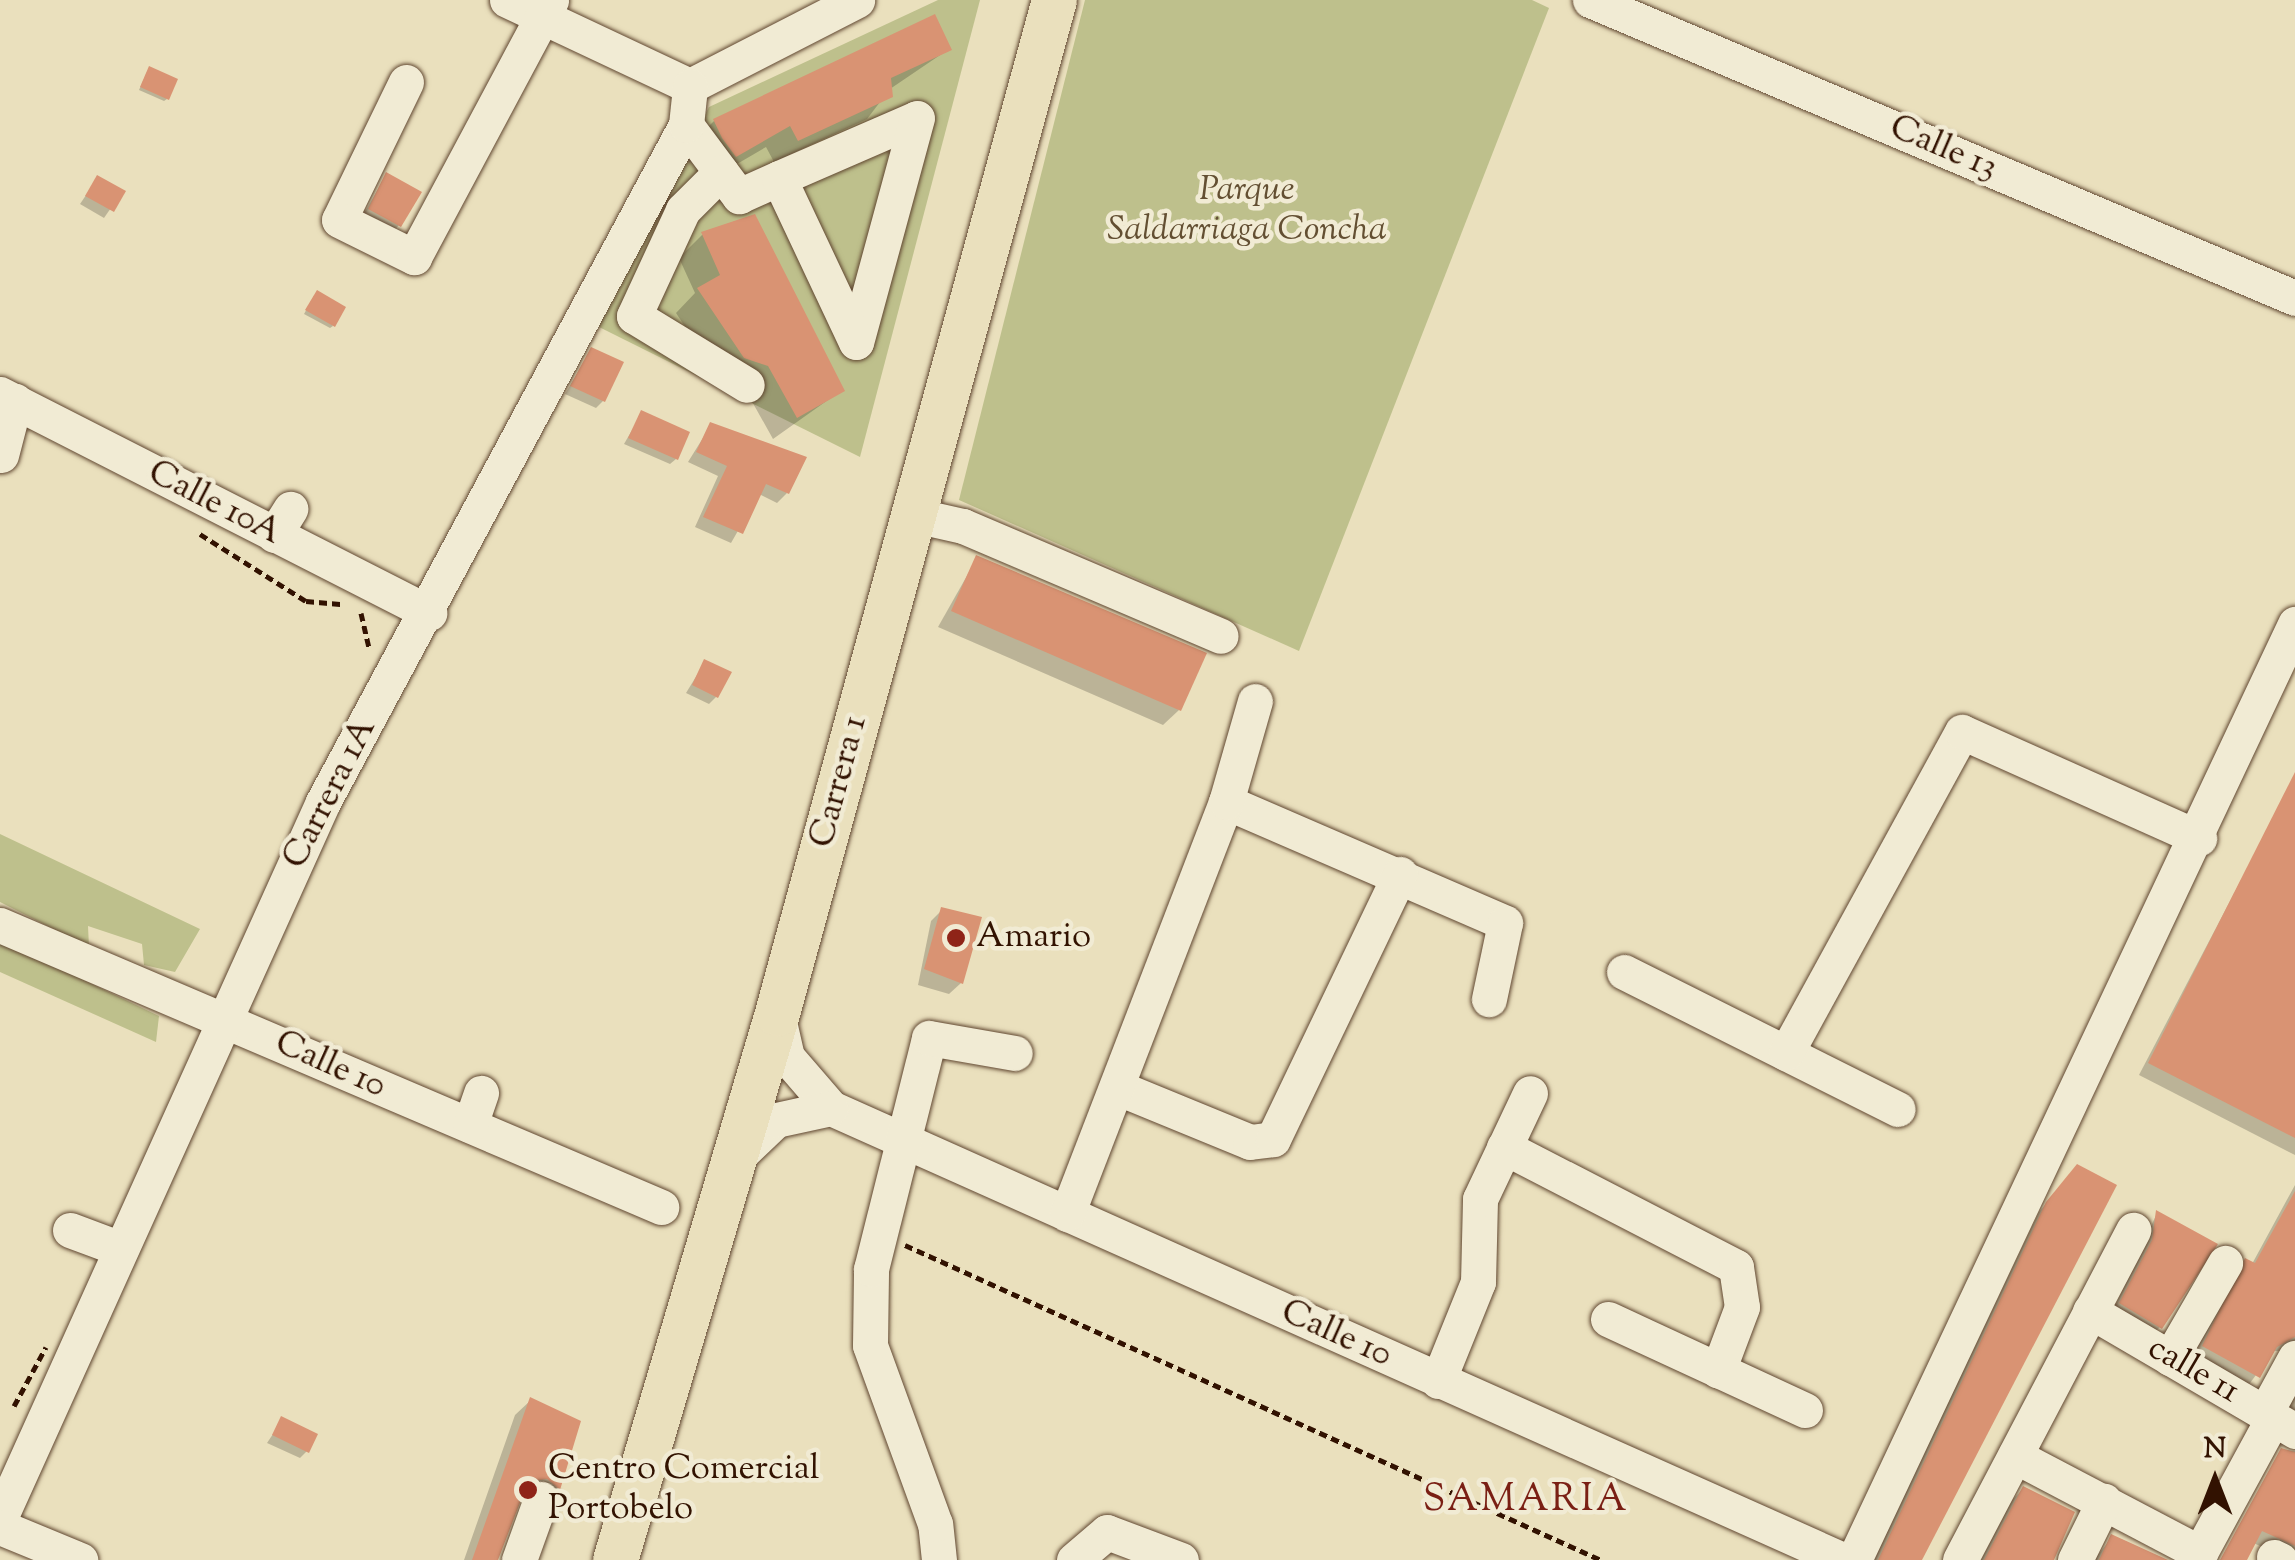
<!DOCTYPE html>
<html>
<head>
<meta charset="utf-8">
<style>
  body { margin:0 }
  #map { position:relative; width:2295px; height:1560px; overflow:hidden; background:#eae0bd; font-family:"Sorts Mill Goudy",serif }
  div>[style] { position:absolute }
  .green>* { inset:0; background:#bec08c }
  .shadow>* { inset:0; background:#0003 }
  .building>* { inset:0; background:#d99373 }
  .path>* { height:5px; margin-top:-2.5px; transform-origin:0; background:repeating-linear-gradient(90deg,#321201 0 8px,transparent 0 13px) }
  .roads { filter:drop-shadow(0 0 2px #604630) drop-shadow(0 0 2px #604630) }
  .minor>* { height:35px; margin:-17.5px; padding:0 17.5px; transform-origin:17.5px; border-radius:17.5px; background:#f1ebd4 }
  .major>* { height:45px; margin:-22.5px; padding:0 22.5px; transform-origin:22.5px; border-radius:22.5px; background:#eae0bd }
  .dots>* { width:28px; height:28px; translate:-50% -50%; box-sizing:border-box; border:5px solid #f1ebd4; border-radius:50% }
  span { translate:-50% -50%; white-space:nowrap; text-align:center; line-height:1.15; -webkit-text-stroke:9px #f1ebd4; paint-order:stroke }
  .street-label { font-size:35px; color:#321201 }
  .park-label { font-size:35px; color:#634f32; font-style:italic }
  .poi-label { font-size:35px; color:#321201 }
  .left { translate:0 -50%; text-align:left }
  .neighbourhood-label { font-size:38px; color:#7a1f14; letter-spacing:2.5px }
  .north { position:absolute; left:2165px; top:1430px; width:100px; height:100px; -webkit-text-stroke:8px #f1ebd4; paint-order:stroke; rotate:0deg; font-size:28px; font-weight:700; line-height:40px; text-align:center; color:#321201 }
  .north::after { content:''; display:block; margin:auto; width:35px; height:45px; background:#321201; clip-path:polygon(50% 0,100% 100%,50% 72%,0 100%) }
</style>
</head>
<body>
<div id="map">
  <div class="green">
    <i style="clip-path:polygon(938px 0,980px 0,860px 457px,595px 325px,709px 107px)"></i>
    <i style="clip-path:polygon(1085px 0,1532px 0,1549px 8px,1299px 651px,959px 500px)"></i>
    <i style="clip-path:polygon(0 834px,200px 929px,175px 972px,144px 965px,142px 944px,88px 926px,89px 947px,0 902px)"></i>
    <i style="clip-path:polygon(0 940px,159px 1016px,156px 1042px,0 972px)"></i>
  </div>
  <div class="shadow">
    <i style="clip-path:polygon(949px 49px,890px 89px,867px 119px,774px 162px,766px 147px,713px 178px,691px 144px,714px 121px)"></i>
    <i style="clip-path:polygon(147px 72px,167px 99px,164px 101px,139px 90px)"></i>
    <i style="clip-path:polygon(386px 175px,399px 225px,392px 233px,362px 217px)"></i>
    <i style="clip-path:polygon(97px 179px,122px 192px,104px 218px,80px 204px)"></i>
    <i style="clip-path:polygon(754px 217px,842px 390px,773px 439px,745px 389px,721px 381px,676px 313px,695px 293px,679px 258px,702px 235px)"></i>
    <i style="clip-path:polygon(314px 296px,333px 326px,330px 328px,304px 314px)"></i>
    <i style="clip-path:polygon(591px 350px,603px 401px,596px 408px,565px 394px)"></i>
    <i style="clip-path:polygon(642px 413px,676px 459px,670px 464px,624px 444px)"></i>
    <i style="clip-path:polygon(711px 425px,787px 493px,777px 503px,759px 494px,731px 543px,695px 527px,718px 476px,688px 462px)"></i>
    <i style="clip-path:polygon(977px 558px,1179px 710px,1163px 725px,938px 627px)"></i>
    <i style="clip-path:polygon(705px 662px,716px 697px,709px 704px,686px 693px)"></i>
    <i style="clip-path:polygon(2283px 800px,2295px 806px,2295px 1155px,2139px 1075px)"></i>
    <i style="clip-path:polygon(942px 910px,961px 983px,949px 994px,918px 985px,931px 921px)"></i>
    <i style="clip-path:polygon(2070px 1175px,1921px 1560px,1873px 1560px,2039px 1212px)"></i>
    <i style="clip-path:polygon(2295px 1185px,2295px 1351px,2274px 1351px,2247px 1387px,2192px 1358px,2234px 1272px,2252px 1264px)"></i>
    <i style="clip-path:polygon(2157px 1213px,2160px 1327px,2153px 1334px,2113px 1311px)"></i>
    <i style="clip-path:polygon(2295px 1394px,2295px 1431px,2284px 1418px)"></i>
    <i style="clip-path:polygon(531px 1400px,578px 1422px,557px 1489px,542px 1504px,521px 1492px,496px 1560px,464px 1560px,515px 1415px)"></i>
    <i style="clip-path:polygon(277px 1428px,307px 1451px,300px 1458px,267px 1443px)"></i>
    <i style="clip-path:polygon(2282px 1450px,2295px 1451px,2295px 1560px,2253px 1543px,2244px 1560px,2223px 1560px)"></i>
    <i style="clip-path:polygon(2023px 1489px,2051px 1560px,1981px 1560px,2012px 1500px)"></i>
    <i style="clip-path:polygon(2112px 1537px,2154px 1560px,2094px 1560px)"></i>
  </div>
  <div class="building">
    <i style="clip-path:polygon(935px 14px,952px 50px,891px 78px,893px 97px,798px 141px,790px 126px,736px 157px,722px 138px,713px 119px)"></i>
    <i style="clip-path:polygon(149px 66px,178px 79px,169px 100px,140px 87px)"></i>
    <i style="clip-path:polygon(386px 172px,422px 192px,401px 227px,368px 209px)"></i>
    <i style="clip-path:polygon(97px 175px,126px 191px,114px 212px,85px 196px)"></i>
    <i style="clip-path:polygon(755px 214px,845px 391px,797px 418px,768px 366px,744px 358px,697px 288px,720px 275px,701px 232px)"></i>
    <i style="clip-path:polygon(317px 290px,346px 307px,335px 327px,305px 310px)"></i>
    <i style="clip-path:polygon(591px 347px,624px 362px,605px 402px,570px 386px)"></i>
    <i style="clip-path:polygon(641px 410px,690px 432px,678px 460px,628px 438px)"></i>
    <i style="clip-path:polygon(710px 422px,807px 457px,789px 494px,766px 484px,743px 534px,703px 517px,727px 466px,696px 452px)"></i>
    <i style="clip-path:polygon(976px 555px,1207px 653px,1181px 711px,951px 611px)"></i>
    <i style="clip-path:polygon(704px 659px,732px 672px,718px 698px,692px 685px)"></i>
    <i style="clip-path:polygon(2295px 772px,2295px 1138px,2148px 1063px)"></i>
    <i style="clip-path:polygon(941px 907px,982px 917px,963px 984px,924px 969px)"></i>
    <i style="clip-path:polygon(2077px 1164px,2117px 1185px,1922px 1560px,1878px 1560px,2046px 1202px)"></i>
    <i style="clip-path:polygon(2295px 1191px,2295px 1337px,2277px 1347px,2260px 1378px,2202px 1346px,2245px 1258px,2255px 1263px)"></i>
    <i style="clip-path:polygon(2156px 1210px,2218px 1244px,2162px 1329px,2119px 1303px,2152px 1240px)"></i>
    <i style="clip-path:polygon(530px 1397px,581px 1421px,560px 1490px,547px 1479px,528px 1482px,498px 1560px,472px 1560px)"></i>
    <i style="clip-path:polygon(281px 1416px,318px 1434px,309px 1453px,272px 1435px)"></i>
    <i style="clip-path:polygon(2281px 1448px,2295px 1452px,2295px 1546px,2262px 1531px,2247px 1560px,2220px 1560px)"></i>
    <i style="clip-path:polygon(2023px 1486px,2075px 1512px,2054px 1560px,1984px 1560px)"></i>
    <i style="clip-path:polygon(2111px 1534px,2168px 1560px,2099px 1560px)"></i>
  </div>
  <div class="path">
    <i style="left:200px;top:534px;width:125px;rotate:32.3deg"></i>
    <i style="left:306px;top:601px;width:37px;rotate:5deg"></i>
    <i style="left:361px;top:613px;width:37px;rotate:77deg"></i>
    <i style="left:905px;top:1245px;width:764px;rotate:24.35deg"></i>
    <i style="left:14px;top:1406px;width:67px;rotate:-61.5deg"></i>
  </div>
  <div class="roads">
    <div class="minor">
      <i style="left:507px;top:0;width:202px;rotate:25.2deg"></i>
      <i style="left:690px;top:86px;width:188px;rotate:-27.2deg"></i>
      <i style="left:1590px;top:0;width:765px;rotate:22.91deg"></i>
      <i style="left:406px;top:82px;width:153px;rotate:115.9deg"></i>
      <i style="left:339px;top:220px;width:84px;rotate:26.3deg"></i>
      <i style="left:414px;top:257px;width:291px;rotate:-61.9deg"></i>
      <i style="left:686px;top:125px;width:89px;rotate:53.3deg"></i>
      <i style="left:739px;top:196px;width:44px;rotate:-24.2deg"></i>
      <i style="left:779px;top:178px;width:150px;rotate:-23.5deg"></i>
      <i style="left:917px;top:118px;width:232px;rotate:105.2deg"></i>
      <i style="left:856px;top:342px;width:181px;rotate:-115.2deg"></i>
      <i style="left:721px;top:172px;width:54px;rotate:135deg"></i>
      <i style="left:683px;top:210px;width:117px;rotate:114.8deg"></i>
      <i style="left:634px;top:316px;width:132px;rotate:31.4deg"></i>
      <i style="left:0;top:394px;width:482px;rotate:27deg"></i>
      <i style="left:1px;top:455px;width:56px;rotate:-75.5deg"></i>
      <i style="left:914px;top:515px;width:50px;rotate:12.7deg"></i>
      <i style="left:963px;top:526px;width:280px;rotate:23.1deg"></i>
      <i style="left:274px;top:535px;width:31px;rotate:-58deg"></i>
      <i style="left:1226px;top:802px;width:304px;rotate:23.4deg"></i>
      <i style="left:1505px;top:923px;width:78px;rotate:101.9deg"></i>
      <i style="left:0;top:925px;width:719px;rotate:23.1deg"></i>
      <i style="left:1624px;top:972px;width:306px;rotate:26.6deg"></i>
      <i style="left:777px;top:1013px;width:45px;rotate:77.2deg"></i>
      <i style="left:787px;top:1057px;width:67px;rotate:49.2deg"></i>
      <i style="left:831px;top:1108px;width:1108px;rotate:24.07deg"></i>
      <i style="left:1786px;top:1053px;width:366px;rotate:-61.3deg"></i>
      <i style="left:1962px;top:732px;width:260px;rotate:24.1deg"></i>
      <i style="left:1121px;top:1089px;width:139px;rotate:22.3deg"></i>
      <i style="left:1250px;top:1142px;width:23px;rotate:-7deg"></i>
      <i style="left:1273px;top:1139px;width:294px;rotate:-64.4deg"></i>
      <i style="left:470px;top:1125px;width:34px;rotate:-71deg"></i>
      <i style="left:1504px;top:1147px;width:261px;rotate:27.3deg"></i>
      <i style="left:1736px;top:1267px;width:40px;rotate:81.5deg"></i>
      <i style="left:1742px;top:1307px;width:68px;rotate:110.6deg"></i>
      <i style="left:736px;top:1158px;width:55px;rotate:-43.5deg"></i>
      <i style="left:776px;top:1120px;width:56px;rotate:-12.3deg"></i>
      <i style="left:1067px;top:1214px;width:442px;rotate:-68.9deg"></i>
      <i style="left:1226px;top:802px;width:105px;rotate:-74deg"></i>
      <i style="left:70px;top:1230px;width:54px;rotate:20.4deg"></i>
      <i style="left:2090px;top:1311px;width:238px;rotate:30.3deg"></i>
      <i style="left:1608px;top:1319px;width:217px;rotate:24.8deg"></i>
      <i style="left:2170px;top:1358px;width:110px;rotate:-59.9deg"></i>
      <i style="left:1438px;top:1381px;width:107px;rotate:-68deg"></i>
      <i style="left:1478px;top:1282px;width:83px;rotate:-88.6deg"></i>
      <i style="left:1480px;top:1199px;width:117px;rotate:-64.7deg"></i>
      <i style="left:2265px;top:1413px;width:63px;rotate:-61.4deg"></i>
      <i style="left:2015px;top:1456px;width:209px;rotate:27.7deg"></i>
      <i style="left:0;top:1518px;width:785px;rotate:-65.72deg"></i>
      <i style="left:323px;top:802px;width:768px;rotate:-61.8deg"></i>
      <i style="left:686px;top:125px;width:39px;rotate:-84deg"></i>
      <i style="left:0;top:1527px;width:87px;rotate:22.4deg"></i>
      <i style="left:2274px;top:1557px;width:7px;rotate:27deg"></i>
      <i style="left:519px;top:1560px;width:65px;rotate:-70.2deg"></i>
      <i style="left:939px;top:1560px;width:36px;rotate:-96deg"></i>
      <i style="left:935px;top:1524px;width:190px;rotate:-110deg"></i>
      <i style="left:870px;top:1345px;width:76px;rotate:-89.2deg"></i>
      <i style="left:871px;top:1269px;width:238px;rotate:-75.9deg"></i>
      <i style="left:929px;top:1038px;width:87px;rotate:9.9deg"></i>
      <i style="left:1074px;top:1560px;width:43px;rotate:-40.3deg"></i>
      <i style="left:1107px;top:1532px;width:79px;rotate:20.7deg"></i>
      <i style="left:1854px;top:1560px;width:1035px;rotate:-64.77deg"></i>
      <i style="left:1960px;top:1560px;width:373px;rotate:-62.3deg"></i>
      <i style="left:2075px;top:1560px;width:66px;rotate:-63.8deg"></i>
      <i style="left:2196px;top:1560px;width:162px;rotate:-61.5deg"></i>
    </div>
    <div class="major">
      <i style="left:615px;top:1560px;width:570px;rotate:-73.5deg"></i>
      <i style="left:777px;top:1013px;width:1050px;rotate:-74.71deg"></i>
    </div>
  </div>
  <div class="dots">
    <i style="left:956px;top:938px;background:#8f2418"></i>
    <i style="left:528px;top:1490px;background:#8f2418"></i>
  </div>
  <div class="street-label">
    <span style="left:1943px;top:149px;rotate:23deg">Calle 13</span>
    <span style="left:214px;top:504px;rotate:27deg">Calle 10A</span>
    <span style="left:840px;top:782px;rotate:-75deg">Carrera 1</span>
    <span style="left:331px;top:794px;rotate:-63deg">Carrera 1A</span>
    <span style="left:330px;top:1066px;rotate:24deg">Calle 10</span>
    <span style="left:1336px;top:1335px;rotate:24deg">Calle 10</span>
    <span style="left:2193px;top:1371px;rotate:30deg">calle 11</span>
  </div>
  <div class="park-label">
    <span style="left:1247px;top:211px">Parque<br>Saldarriaga Concha</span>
  </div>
  <div class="poi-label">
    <span class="left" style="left:976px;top:938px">Amario</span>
    <span class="left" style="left:548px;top:1490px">Centro Comercial<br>Portobelo</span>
  </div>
  <div class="neighbourhood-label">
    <span style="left:1526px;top:1502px">SAMARIA</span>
  </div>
  <div class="north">N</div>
</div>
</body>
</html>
